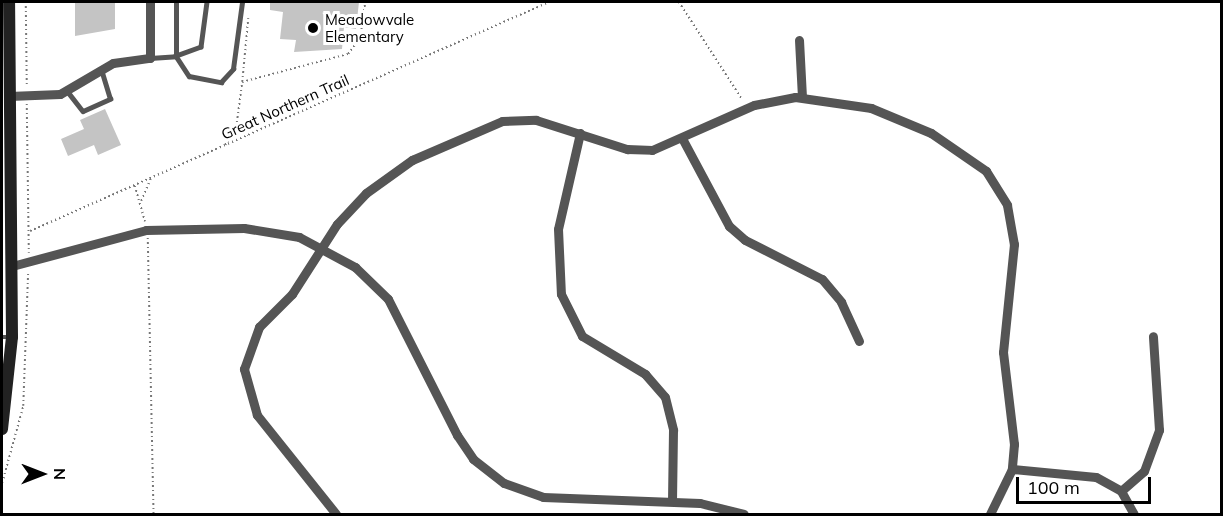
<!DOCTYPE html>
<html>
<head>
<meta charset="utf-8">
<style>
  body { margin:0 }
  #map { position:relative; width:1223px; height:516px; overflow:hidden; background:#fff; font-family:Mulish,sans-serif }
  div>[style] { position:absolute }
  .building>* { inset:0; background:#c4c4c4 }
  .path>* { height:1.5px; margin-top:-0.75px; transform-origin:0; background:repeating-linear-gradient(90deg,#777 0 1.5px,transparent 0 4.5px) }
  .lane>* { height:4.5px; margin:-2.25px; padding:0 2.25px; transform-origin:2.25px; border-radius:2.25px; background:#555 }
  .street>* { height:9px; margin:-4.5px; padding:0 4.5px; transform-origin:4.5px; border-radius:4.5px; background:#555 }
  .secondary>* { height:12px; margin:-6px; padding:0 6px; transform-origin:6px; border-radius:6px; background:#222 }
  .dots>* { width:16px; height:16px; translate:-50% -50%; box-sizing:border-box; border:3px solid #fff; border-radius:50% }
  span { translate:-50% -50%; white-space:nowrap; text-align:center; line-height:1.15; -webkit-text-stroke:6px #fff; paint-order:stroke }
  .poi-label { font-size:15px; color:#000 }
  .left { translate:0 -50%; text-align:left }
  .street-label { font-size:15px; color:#000 }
  .frame { position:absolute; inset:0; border:3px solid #000; pointer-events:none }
  .north { position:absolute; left:12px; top:444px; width:60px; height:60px; -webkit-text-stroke:4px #fff; paint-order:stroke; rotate:90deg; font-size:16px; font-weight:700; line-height:24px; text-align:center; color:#000 }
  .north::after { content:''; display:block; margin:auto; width:21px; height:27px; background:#000; clip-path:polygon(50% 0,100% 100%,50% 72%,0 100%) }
  .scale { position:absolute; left:1016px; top:477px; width:135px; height:27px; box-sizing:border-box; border:3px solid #000; border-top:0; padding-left:8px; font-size:18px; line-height:21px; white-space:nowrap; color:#000; -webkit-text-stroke:4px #fff; paint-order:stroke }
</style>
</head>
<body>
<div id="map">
  <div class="building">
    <i style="clip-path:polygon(270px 2px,359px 2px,356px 29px,344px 27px,342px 49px,294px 52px,296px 40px,280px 39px,283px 12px,270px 10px)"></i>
    <i style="clip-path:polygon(75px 3px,115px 3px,115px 29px,75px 36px)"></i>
    <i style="clip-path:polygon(105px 109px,121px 145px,98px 155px,94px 145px,68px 156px,61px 139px,84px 129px,80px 120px)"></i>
  </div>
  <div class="path">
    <i style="left:26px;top:2px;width:83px;rotate:89.3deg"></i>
    <i style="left:679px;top:2px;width:116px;rotate:57deg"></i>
    <i style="left:242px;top:82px;width:64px;rotate:-84.6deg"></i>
    <i style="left:27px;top:104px;width:149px;rotate:89.2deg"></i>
    <i style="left:237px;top:127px;width:14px;rotate:36deg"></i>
    <i style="left:225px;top:145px;width:21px;rotate:-59deg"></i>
    <i style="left:236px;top:127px;width:45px;rotate:-82.4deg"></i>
    <i style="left:242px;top:82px;width:110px;rotate:-14.8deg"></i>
    <i style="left:348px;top:54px;width:20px;rotate:-53deg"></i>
    <i style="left:360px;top:38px;width:36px;rotate:-82deg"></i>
    <i style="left:135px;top:186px;width:37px;rotate:74deg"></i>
    <i style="left:141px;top:201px;width:25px;rotate:-67deg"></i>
    <i style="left:30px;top:231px;width:567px;rotate:-23.81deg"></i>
    <i style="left:148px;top:238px;width:276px;rotate:88.8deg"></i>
    <i style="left:2px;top:483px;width:80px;rotate:-74.7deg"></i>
    <i style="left:23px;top:406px;width:134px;rotate:-87.9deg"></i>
  </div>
  <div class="lane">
    <i style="left:207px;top:2px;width:45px;rotate:97.6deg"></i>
    <i style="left:201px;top:47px;width:27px;rotate:160deg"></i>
    <i style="left:176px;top:56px;width:24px;rotate:57deg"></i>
    <i style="left:189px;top:76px;width:33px;rotate:11deg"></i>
    <i style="left:221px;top:82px;width:18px;rotate:-47deg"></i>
    <i style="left:233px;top:69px;width:68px;rotate:-82.3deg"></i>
    <i style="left:150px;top:58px;width:26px;rotate:-4deg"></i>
    <i style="left:176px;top:56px;width:54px;rotate:-90deg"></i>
    <i style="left:68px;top:92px;width:24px;rotate:52deg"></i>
    <i style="left:83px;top:111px;width:30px;rotate:-24deg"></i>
    <i style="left:110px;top:99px;width:30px;rotate:-107deg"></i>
    <i style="left:2px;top:337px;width:10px"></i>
  </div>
  <div class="street">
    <i style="left:799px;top:40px;width:57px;rotate:87deg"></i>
    <i style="left:9px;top:96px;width:51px;rotate:-2.2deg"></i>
    <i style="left:60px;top:94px;width:61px;rotate:-30.3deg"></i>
    <i style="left:113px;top:63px;width:37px;rotate:-8deg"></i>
    <i style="left:150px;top:58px;width:56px;rotate:-90deg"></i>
    <i style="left:580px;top:133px;width:98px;rotate:102.9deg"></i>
    <i style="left:558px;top:229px;width:65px;rotate:87.4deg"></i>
    <i style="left:561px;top:294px;width:47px;rotate:63.4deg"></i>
    <i style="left:582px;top:336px;width:74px;rotate:31.1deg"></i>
    <i style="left:645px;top:374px;width:30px;rotate:49deg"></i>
    <i style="left:665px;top:397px;width:34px;rotate:76deg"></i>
    <i style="left:673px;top:430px;width:71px;rotate:90.8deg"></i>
    <i style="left:683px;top:140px;width:98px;rotate:61.9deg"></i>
    <i style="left:729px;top:226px;width:21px;rotate:41deg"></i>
    <i style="left:745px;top:240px;width:86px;rotate:26.9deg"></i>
    <i style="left:822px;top:279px;width:30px;rotate:50deg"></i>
    <i style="left:841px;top:302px;width:43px;rotate:65.2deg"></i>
    <i style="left:12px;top:266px;width:139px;rotate:-15deg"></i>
    <i style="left:146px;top:230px;width:98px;rotate:-1.2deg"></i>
    <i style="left:244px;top:228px;width:56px;rotate:9.3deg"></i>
    <i style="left:299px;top:237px;width:64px;rotate:28.2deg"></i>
    <i style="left:355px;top:267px;width:46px;rotate:44.1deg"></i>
    <i style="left:388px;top:299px;width:153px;rotate:63.1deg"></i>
    <i style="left:457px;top:435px;width:29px;rotate:56deg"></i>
    <i style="left:473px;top:459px;width:39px;rotate:38deg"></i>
    <i style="left:504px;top:483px;width:41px;rotate:19.7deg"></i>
    <i style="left:543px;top:497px;width:157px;rotate:2.2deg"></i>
    <i style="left:700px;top:503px;width:45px;rotate:14deg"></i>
    <i style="left:1012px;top:469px;width:84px;rotate:5.4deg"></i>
    <i style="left:1096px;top:477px;width:29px;rotate:29deg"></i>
    <i style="left:1121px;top:491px;width:26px;rotate:61deg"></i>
    <i style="left:1121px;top:491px;width:30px;rotate:-41deg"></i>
    <i style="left:1144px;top:471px;width:44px;rotate:-69.9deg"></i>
    <i style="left:1159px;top:430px;width:94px;rotate:-93.7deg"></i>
    <i style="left:336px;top:514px;width:127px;rotate:-128.6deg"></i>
    <i style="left:257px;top:415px;width:48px;rotate:-105.8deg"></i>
    <i style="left:244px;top:369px;width:45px;rotate:-70.3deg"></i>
    <i style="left:259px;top:327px;width:47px;rotate:-45deg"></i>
    <i style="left:292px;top:294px;width:83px;rotate:-57.3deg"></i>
    <i style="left:337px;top:224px;width:42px;rotate:-46.9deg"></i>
    <i style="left:366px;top:193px;width:57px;rotate:-35.7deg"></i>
    <i style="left:412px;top:160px;width:98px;rotate:-23.4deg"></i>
    <i style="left:502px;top:121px;width:34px;rotate:-2deg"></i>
    <i style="left:536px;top:120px;width:96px;rotate:17.7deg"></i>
    <i style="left:627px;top:149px;width:25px;rotate:2deg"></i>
    <i style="left:652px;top:150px;width:111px;rotate:-23.8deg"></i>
    <i style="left:754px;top:105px;width:42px;rotate:-11deg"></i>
    <i style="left:795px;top:97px;width:77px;rotate:8.2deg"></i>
    <i style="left:871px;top:108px;width:65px;rotate:22.6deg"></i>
    <i style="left:931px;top:133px;width:67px;rotate:34.6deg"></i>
    <i style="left:986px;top:171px;width:40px;rotate:58deg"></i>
    <i style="left:1007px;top:205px;width:40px;rotate:80deg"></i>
    <i style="left:1014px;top:244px;width:109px;rotate:95.8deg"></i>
    <i style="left:1003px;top:352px;width:93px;rotate:83.2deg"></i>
    <i style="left:1014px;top:444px;width:25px;rotate:95deg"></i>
    <i style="left:1012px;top:469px;width:50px;rotate:116.1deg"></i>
  </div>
  <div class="secondary">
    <i style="left:2px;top:429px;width:93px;rotate:-83.8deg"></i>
    <i style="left:12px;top:337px;width:335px;rotate:-90.5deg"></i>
  </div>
  <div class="dots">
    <i style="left:313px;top:28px;background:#000"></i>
  </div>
  <div class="poi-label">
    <span class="left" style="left:325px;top:28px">Meadowvale<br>Elementary</span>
  </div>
  <div class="street-label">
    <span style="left:285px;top:107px;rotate:-24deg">Great Northern Trail</span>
  </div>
  <div class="frame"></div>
  <div class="north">N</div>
  <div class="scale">100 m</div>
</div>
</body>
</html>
